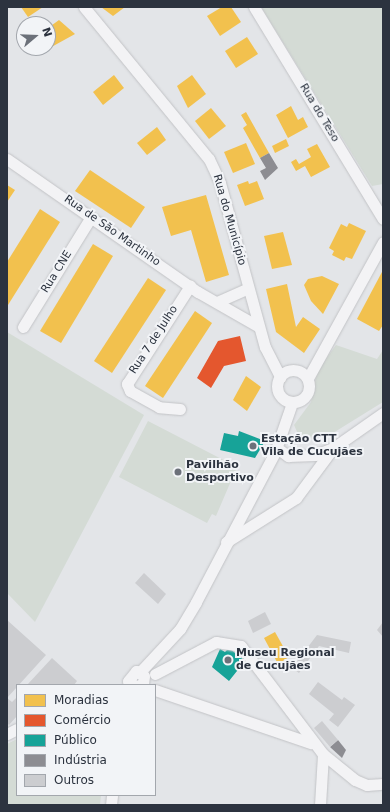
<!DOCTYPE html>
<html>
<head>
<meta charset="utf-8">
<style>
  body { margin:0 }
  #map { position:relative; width:390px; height:812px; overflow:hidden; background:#e3e5e8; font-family:"DejaVu Sans",sans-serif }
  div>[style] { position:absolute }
  .green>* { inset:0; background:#d4dbd5 }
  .homes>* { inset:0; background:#f2c14e }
  .shops>* { inset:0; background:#e4572e }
  .public>* { inset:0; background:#17a398 }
  .industry>* { inset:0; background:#8d8d92 }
  .building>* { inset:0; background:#cccdd0 }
  .roads { filter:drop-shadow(0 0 1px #c2c3c6) drop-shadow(0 0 1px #c2c3c6) }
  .street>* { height:11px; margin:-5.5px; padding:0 5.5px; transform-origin:5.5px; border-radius:5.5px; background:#f3f3f5 }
  .street>.ring { margin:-5.5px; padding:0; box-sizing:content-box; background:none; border:11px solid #f3f3f5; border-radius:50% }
  .dots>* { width:11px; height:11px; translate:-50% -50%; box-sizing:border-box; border:2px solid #f2f4f7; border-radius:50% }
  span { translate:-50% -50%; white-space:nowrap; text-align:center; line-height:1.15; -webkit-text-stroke:4px #f2f4f7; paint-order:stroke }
  .street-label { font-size:11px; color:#2c333f }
  .poi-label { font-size:11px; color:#2c333f; font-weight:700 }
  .left { translate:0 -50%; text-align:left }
  .frame { position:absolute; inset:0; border:8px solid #2c333f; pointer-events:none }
  .legend { position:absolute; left:16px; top:684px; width:140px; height:112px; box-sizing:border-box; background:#f2f4f7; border:1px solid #a3a7ad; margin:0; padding:5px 7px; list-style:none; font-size:12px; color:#2c333f }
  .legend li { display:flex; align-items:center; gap:8px; height:20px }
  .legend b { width:20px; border:1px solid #a3a7ad }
  .north { position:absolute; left:16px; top:16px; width:40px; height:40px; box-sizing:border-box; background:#f2f4f7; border:1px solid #a3a7ad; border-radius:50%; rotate:71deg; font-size:11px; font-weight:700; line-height:16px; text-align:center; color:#2c333f }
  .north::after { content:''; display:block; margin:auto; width:14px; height:18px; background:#6c717a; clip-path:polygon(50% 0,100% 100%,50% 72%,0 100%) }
</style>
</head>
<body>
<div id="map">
  <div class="green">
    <i style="clip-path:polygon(261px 7px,383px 7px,383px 184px,372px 186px)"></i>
    <i style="clip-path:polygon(7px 332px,144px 415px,35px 622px,7px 593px)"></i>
    <i style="clip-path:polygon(336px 345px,377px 359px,383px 350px,383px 402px,333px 433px,313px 439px,299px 436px,294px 425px,311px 402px,317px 371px)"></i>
    <i style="clip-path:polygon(148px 421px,237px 467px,216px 516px,212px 514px,207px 523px,119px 477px)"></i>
    <i style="clip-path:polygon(17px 739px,17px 795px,101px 795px,100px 805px,7px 805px,7px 744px)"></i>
  </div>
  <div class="homes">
    <i style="clip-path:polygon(21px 7px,43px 7px,28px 17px)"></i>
    <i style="clip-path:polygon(101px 7px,125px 7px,113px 16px)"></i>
    <i style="clip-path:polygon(222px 7px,231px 7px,241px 22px,220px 36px,207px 16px)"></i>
    <i style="clip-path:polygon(59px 20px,75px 34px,46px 50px,48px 28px)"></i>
    <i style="clip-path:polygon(247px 37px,258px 54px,236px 68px,225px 51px)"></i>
    <i style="clip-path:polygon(114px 75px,124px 88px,103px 105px,93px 92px)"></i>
    <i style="clip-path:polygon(192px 75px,206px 94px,188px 108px,177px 86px)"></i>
    <i style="clip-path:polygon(291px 106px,298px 120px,303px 117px,308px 127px,288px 138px,276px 115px)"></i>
    <i style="clip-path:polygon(211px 108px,226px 126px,209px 139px,195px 121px)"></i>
    <i style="clip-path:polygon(246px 112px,269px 153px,260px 158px,243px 128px,247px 125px,241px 115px)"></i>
    <i style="clip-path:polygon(157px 127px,166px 140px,147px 155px,137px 143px)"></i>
    <i style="clip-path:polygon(286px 139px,289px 146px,275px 153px,272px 146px)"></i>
    <i style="clip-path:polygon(246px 143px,255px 164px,233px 173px,224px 152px)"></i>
    <i style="clip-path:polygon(317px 144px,330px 167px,311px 177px,305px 166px,296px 171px,291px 162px,296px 159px,299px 164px,311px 157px,307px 149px)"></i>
    <i style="clip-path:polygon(90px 170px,145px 207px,131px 228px,75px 191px)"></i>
    <i style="clip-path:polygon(248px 181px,249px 184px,257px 181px,264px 199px,245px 206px,237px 185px)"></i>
    <i style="clip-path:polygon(7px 185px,15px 190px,7px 202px)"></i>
    <i style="clip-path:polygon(206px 195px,229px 275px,206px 282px,191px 230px,171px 236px,162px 207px)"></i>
    <i style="clip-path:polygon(40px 209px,60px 222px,8px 305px,7px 262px)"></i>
    <i style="clip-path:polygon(349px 223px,366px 231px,352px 259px,346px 257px,344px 261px,332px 255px,334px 251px,329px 248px,341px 224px,347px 227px)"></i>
    <i style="clip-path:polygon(283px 232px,292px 265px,272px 269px,264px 236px)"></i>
    <i style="clip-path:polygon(93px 244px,113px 256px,61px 343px,40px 331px)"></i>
    <i style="clip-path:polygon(383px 270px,383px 325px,379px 331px,357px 319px)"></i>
    <i style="clip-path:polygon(322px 276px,339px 284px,323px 314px,311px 301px,304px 285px,308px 279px)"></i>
    <i style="clip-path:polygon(148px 278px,166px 290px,112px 373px,94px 361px)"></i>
    <i style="clip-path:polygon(287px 284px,296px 327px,303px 317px,320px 329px,304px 353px,276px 332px,266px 289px)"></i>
    <i style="clip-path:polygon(195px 311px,212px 323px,163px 398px,145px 386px)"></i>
    <i style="clip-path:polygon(246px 376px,261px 387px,247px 411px,233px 400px)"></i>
    <i style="clip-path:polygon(275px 632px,289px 657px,278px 664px,264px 638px)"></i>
  </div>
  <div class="shops">
    <i style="clip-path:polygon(240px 336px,246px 361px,224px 366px,211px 388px,197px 378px,218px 341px)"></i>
  </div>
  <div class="public">
    <i style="clip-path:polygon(239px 431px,265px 441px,255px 458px,220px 450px,224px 433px,238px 436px)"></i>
    <i style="clip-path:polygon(229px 648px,245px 661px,229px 681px,212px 667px,220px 649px,225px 652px)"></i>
  </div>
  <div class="industry">
    <i style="clip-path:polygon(269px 153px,278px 168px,265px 180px,260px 171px,266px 168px,260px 158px)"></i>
    <i style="clip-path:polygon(338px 740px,346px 750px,342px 758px,330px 747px)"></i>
  </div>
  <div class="building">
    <i style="clip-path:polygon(144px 573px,166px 594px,158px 604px,135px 583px)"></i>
    <i style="clip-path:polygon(265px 612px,271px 624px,253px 633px,248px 621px)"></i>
    <i style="clip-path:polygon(7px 620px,46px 655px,7px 698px,12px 702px,17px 697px,17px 716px,9px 725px,7px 723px)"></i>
    <i style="clip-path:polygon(383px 622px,383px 637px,377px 630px)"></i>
    <i style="clip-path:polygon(317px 635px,351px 642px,349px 653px,319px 646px,299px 673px,292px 668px)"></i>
    <i style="clip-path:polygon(52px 658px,77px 681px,74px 685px,27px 685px)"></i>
    <i style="clip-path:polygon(318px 682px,342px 700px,344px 697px,355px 705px,338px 727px,329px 720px,334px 714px,309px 694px)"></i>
    <i style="clip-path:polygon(322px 721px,338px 740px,330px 747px,314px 728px)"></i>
  </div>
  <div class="roads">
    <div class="street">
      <i style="left:84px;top:7px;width:197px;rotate:50.6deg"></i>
      <i style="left:209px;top:159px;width:26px;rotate:65deg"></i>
      <i style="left:220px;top:183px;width:170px;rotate:74.7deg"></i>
      <i style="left:265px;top:347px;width:34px;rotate:63deg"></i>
      <i style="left:254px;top:7px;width:248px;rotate:58.7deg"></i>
      <i style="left:7px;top:159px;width:233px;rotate:34.9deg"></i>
      <i style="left:198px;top:292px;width:70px;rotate:29.8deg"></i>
      <i style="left:217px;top:302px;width:34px;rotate:-24deg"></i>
      <i style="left:23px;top:327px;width:129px;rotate:-58.3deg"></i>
      <i class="ring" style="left:277px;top:370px;width:21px;height:21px"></i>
      <i style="left:308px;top:378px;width:155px;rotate:-61.1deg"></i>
      <i style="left:180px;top:409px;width:21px;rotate:-175deg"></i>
      <i style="left:159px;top:407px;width:33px;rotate:-151deg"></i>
      <i style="left:130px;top:391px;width:8px;rotate:-113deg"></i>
      <i style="left:127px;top:384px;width:117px;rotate:-57.3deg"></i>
      <i style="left:277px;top:448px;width:14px;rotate:36deg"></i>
      <i style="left:288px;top:456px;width:27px;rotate:-2deg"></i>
      <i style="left:315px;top:455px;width:19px;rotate:-21deg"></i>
      <i style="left:333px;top:448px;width:61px;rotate:-35deg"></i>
      <i style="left:226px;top:542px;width:83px;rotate:-32.2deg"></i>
      <i style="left:296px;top:498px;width:62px;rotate:-53.5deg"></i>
      <i style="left:140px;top:672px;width:59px;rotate:-47.1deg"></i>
      <i style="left:180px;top:629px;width:31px;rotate:-59deg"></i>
      <i style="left:196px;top:602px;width:170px;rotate:-62.2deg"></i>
      <i style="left:275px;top:452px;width:52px;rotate:-70.9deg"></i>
      <i style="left:155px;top:674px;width:69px;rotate:-27.7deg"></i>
      <i style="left:216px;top:642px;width:25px;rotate:9deg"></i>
      <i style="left:241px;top:646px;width:136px;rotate:52.8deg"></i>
      <i style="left:323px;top:754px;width:41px;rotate:39.1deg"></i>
      <i style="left:355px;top:780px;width:13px;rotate:23deg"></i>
      <i style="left:367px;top:785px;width:16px;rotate:-4deg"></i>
      <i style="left:134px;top:685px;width:7px;rotate:-146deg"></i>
      <i style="left:128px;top:681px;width:13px;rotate:-51deg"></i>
      <i style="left:136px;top:671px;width:9px;rotate:32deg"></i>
      <i style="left:144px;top:676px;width:8px;rotate:97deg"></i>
      <i style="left:143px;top:684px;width:4px;rotate:166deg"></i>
      <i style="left:155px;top:690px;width:165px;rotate:18.8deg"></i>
      <i style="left:7px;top:734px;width:11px;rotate:-27deg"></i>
      <i style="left:111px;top:805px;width:10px;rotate:-84deg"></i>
      <i style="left:320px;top:805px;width:51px;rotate:-86.6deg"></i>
    </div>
  </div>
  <div class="dots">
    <i style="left:253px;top:446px;background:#6c717a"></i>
    <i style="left:178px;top:472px;background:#6c717a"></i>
    <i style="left:228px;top:660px;background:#6c717a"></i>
  </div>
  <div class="street-label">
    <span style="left:319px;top:113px;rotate:59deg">Rua do Teso</span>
    <span style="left:229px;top:220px;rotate:74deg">Rua do Município</span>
    <span style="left:112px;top:231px;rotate:35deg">Rua de São Martinho</span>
    <span style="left:57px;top:272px;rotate:-58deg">Rua CNE</span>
    <span style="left:154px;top:340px;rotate:-57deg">Rua 7 de Julho</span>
  </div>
  <div class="poi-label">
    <span class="left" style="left:261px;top:446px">Estação CTT<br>Vila de Cucujães</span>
    <span class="left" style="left:186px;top:472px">Pavilhão<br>Desportivo</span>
    <span class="left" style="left:236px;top:660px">Museu Regional<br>de Cucujães</span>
  </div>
  <div class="frame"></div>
  <ul class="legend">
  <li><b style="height:11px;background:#f2c14e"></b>Moradias</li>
  <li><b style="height:11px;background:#e4572e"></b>Comércio</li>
  <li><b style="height:11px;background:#17a398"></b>Público</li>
  <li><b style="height:11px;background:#8d8d92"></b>Indústria</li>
  <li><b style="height:11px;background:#cccdd0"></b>Outros</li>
  </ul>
  <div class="north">N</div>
</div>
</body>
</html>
